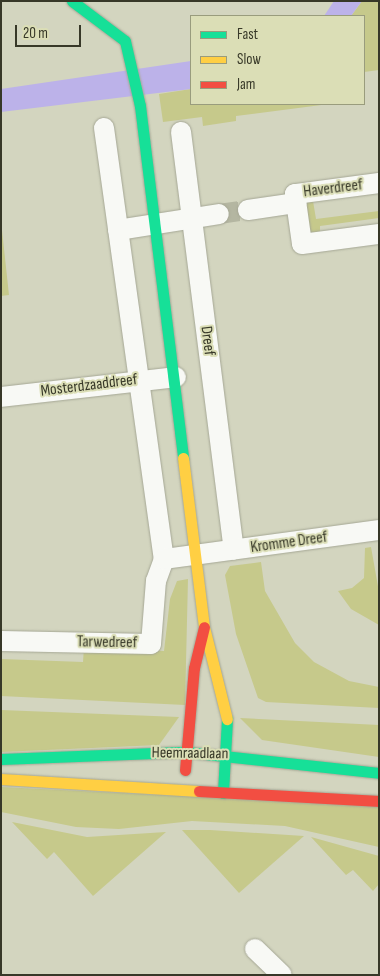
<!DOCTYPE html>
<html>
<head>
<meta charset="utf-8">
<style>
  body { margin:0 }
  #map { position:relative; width:380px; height:976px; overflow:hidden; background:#d3d5bf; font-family:"Sofia Sans Condensed",sans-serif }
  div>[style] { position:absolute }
  .green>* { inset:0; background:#c6c98b }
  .water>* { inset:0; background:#bcb2e9 }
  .street-tunnel>* { height:20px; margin-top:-10px; transform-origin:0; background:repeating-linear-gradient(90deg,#b4b6a1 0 20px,transparent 0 30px) }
  .roads { filter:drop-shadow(0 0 1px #a5a795) drop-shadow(0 0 1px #a5a795) }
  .street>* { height:20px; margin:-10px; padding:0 10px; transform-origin:10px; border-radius:10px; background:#f8f9f5 }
  .fast>* { height:11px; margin:-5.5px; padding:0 5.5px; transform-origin:5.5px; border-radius:5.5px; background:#16e098 }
  .slow>* { height:11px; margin:-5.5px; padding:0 5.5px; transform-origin:5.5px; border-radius:5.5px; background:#ffcf43 }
  .jam>* { height:11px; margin:-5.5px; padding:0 5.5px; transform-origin:5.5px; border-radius:5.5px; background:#f24e42 }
  span { translate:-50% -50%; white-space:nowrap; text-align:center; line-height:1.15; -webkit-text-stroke:4px #dbdeb6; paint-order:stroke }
  .street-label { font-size:16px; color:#373828 }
  .frame { position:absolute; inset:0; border:2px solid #373828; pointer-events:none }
  .legend { position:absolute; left:190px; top:15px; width:175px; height:90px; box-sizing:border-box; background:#dbdeb6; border:1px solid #999c7d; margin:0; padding:6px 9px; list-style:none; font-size:15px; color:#373828 }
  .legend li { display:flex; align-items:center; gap:10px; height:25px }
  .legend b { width:25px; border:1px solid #999c7d }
  .scale { position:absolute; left:15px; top:25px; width:66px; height:22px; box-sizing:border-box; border:2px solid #373828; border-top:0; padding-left:6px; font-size:15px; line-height:18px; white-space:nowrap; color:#373828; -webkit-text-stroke:4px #dbdeb6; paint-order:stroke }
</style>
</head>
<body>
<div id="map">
  <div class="green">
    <i style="clip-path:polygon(362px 1px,379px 1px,379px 70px,364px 72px,364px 16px,351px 16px)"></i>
    <i style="clip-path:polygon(191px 89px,191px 104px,329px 104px,236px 116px,236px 121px,203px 126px,202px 117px,163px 122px,159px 94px)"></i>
    <i style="clip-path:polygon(313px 201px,316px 219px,379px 211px,379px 218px,320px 226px,320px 233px,308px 234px,303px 203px)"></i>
    <i style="clip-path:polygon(1px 221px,9px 295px,1px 296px)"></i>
    <i style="clip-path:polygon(371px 547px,379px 592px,379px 625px,351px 609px,338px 591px,352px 588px,364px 578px,365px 548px)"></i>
    <i style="clip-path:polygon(261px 562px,265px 591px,295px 643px,314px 662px,349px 681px,379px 687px,379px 708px,266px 702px,258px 698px,236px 634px,225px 575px,230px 566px)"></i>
    <i style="clip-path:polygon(188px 579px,185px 705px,1px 696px,1px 659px,83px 662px,84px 647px,164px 651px,170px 599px,177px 581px)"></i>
    <i style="clip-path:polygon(1px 710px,179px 717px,159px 745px,1px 752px)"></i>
    <i style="clip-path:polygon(240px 718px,379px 725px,379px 757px,262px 740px)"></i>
    <i style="clip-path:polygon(1px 787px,379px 806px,379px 847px,285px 826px,192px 821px,119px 829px,76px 827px,1px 812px)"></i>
    <i style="clip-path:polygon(12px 822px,87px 837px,166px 832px,93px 896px,54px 852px,47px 859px)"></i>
    <i style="clip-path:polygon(182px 830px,210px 830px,304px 836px,239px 893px)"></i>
    <i style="clip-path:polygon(311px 837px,379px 856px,379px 884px,373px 891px,353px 870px,346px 875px)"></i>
  </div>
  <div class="water">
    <i style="clip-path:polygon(334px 1px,362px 1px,351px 16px,324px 16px)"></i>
    <i style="clip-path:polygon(191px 61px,191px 89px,1px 112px,1px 89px)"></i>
  </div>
  <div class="street-tunnel">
    <i style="left:219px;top:214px;width:29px;rotate:-8deg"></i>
  </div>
  <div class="roads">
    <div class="street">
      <i style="left:104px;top:128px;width:435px;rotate:82.1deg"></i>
      <i style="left:181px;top:132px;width:421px;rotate:82.8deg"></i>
      <i style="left:379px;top:183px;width:85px;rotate:172.5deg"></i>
      <i style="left:295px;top:194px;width:50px;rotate:82deg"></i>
      <i style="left:302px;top:244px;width:78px;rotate:-7.4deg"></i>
      <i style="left:248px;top:210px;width:49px;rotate:-8.3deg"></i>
      <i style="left:118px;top:230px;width:102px;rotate:-9deg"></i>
      <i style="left:1px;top:397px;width:176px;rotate:-6.5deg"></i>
      <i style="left:1px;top:641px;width:150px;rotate:1.1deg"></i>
      <i style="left:151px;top:644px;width:63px;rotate:-85.5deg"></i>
      <i style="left:156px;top:581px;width:23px;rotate:-70deg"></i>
      <i style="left:164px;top:559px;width:217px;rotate:-7.7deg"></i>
      <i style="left:255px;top:949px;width:37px;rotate:44deg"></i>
    </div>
    <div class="fast">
      <i style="left:72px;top:1px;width:66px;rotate:37deg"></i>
      <i style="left:125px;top:41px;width:67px;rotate:77deg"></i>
      <i style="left:140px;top:106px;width:355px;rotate:83deg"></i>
      <i style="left:1px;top:759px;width:186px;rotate:-2.2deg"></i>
      <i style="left:187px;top:752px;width:193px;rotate:6.2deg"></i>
      <i style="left:223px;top:793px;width:74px;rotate:-86.9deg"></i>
    </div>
    <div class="slow">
      <i style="left:183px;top:458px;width:170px;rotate:82.9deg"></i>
      <i style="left:204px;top:627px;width:95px;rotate:76deg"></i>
      <i style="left:1px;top:779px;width:198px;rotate:3.5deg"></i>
    </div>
    <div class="jam">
      <i style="left:185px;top:770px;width:102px;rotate:-85deg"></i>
      <i style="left:194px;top:668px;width:42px;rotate:-76.3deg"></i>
      <i style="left:199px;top:791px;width:180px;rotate:3.2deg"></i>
    </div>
  </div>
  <div class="street-label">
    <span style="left:333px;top:189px;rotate:-7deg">Haverdreef</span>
    <span style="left:207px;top:341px;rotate:83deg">Dreef</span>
    <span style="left:89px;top:386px;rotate:-7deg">Mosterdzaaddreef</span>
    <span style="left:289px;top:543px;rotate:-8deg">Kromme Dreef</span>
    <span style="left:107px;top:643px;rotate:1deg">Tarwedreef</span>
    <span style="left:190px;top:754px;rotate:1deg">Heemraadlaan</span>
  </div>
  <div class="frame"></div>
  <ul class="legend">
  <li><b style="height:6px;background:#16e098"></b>Fast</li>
  <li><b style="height:6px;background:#ffcf43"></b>Slow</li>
  <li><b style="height:6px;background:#f24e42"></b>Jam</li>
  </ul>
  <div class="scale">20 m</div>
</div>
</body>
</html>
